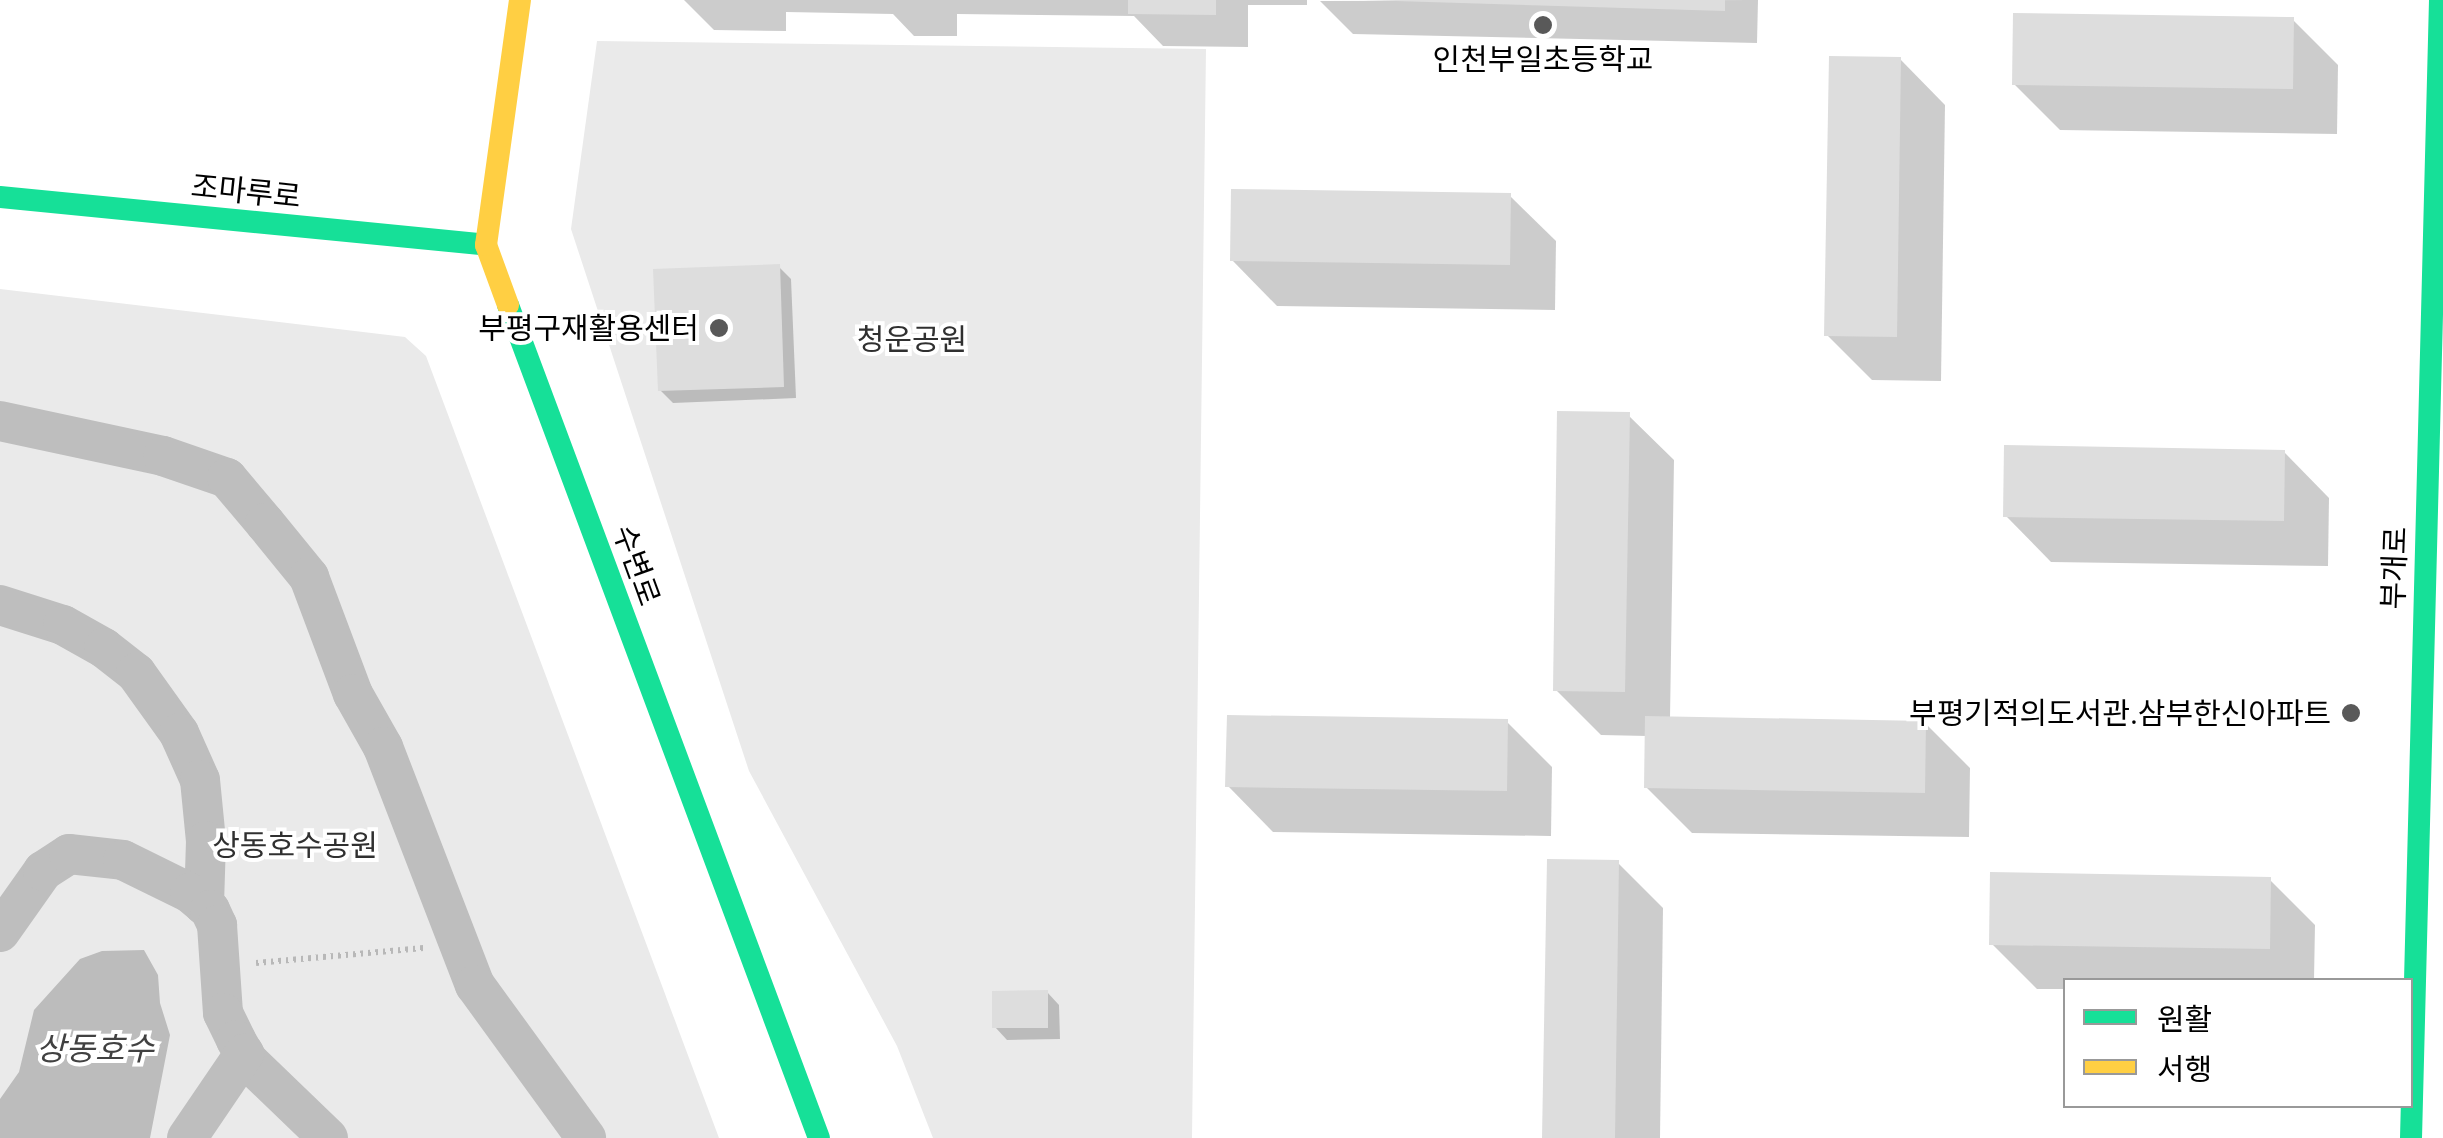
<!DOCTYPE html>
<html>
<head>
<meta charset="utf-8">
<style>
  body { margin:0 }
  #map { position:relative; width:2443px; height:1138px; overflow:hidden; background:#fff; font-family:"Open Sans","Noto Sans KR",sans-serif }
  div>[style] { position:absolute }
  .green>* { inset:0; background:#eaeaea }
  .water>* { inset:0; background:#bcbcbc }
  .shadow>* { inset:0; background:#0003 }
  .building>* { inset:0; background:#ddd }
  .path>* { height:6px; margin-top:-3px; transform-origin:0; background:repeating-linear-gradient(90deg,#b8b8b8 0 2.5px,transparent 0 7.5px) }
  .street>* { height:40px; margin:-20px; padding:0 20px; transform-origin:20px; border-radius:20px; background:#bebebe }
  .fast>* { height:22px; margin:-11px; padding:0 11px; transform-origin:11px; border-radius:11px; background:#16e098 }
  .slow>* { height:22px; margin:-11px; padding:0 11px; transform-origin:11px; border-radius:11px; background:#ffcf43 }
  .dots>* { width:28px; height:28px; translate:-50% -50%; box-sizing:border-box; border:5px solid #fff; border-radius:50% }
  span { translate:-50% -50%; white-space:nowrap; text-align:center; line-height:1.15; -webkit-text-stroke:8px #fff; paint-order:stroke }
  .poi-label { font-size:30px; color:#000 }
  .right { translate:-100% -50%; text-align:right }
  .street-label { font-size:30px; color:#000 }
  .park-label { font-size:30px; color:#303030 }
  .water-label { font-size:32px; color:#414141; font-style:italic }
  .legend { position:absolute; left:2063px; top:978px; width:350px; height:130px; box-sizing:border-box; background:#fff; border:2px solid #999; margin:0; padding:12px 18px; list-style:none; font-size:30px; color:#000 }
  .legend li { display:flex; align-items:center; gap:20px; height:50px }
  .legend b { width:50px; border:2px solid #999 }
</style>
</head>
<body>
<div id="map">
  <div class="green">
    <i style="clip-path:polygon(597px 41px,1206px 49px,1192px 1138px,933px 1138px,897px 1046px,749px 771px,571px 229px)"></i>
    <i style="clip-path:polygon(0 289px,405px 337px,426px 356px,719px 1138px,0 1138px)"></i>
  </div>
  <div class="water">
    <i style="clip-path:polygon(144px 950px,158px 975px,160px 1003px,170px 1035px,150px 1138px,0 1138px,0 1099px,19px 1072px,34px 1010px,80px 959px,102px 951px)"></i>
  </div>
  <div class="shadow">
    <i style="clip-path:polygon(684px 0,1307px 0,1307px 5px,1248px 5px,1248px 47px,1163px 46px,1134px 16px,957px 14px,957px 36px,914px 36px,893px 14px,786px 12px,786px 31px,714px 30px)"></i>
    <i style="clip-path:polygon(1758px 0,1757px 43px,1353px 34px,1320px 1px)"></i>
    <i style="clip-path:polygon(2293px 20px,2338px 65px,2337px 134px,2060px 130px,2014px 84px)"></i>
    <i style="clip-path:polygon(1900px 59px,1945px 105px,1941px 381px,1872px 380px,1827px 335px)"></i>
    <i style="clip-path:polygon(1510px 196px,1556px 241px,1555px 310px,1277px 306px,1232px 260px)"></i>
    <i style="clip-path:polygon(779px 267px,791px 279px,796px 398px,673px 403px,660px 390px)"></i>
    <i style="clip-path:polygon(1628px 415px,1674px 460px,1670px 719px,1925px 723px,1970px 768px,1969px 837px,1692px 833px,1646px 787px,1647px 736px,1601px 735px,1556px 690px)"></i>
    <i style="clip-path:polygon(2284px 452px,2329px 498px,2328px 566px,2051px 562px,2006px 516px)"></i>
    <i style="clip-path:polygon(1507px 722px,1552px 767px,1551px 836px,1273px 832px,1228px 786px)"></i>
    <i style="clip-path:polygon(1618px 863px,1663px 908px,1660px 1138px,1545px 1138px)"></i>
    <i style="clip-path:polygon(2270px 880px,2315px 925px,2314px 980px,2066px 980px,2066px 989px,2037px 989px,1992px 944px)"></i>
    <i style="clip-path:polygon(1047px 992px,1059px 1005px,1060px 1039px,1007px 1040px,995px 1027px)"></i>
  </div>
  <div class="building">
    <i style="clip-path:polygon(1128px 0,1216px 0,1216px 15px,1128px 14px)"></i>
    <i style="clip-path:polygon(1363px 0,1725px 0,1725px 11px)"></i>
    <i style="clip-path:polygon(2013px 13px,2294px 17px,2293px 89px,2012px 85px)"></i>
    <i style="clip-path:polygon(1829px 56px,1901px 57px,1897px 337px,1824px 336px)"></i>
    <i style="clip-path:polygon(1231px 189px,1511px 193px,1510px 265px,1230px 261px)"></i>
    <i style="clip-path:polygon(780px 264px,784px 387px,658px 391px,653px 269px)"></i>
    <i style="clip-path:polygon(1557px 411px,1630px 412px,1625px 692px,1553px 691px)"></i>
    <i style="clip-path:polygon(2004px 445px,2285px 450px,2284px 521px,2003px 517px)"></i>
    <i style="clip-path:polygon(1227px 715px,1508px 719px,1507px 791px,1225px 787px)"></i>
    <i style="clip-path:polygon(1645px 716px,1926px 721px,1925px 793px,1644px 788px)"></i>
    <i style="clip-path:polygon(1547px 859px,1619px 860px,1615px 1138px,1542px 1138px)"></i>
    <i style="clip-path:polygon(1990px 872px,2271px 877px,2270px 949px,1989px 945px)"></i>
    <i style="clip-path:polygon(1048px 990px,1048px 1028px,992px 1028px,992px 991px)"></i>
  </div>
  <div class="path">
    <i style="left:256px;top:963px;width:168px;rotate:-5.1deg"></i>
  </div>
  <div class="street">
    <i style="left:0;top:421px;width:167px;rotate:12.1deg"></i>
    <i style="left:163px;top:456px;width:68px;rotate:19deg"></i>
    <i style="left:227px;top:478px;width:59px;rotate:49.8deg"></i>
    <i style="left:265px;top:523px;width:70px;rotate:50.8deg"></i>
    <i style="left:309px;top:577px;width:125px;rotate:69.4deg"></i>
    <i style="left:353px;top:694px;width:61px;rotate:60.5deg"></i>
    <i style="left:383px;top:747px;width:255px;rotate:68.9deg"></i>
    <i style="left:475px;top:985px;width:189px;rotate:54deg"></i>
    <i style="left:0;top:605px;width:66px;rotate:17.6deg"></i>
    <i style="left:63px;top:625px;width:47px;rotate:29.3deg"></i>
    <i style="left:104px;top:648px;width:41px;rotate:38deg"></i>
    <i style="left:136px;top:673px;width:74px;rotate:54.4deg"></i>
    <i style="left:179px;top:733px;width:51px;rotate:65.9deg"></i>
    <i style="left:200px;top:780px;width:61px;rotate:84.4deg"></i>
    <i style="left:206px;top:841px;width:64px;rotate:91.8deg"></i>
    <i style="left:0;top:932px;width:75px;rotate:-54.8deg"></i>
    <i style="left:43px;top:871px;width:31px;rotate:-33deg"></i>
    <i style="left:69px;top:854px;width:54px;rotate:6.3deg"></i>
    <i style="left:123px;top:860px;width:75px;rotate:26.2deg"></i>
    <i style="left:190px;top:893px;width:26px;rotate:40deg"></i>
    <i style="left:210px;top:910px;width:17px;rotate:65deg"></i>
    <i style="left:217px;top:925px;width:88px;rotate:86.1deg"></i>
    <i style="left:223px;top:1013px;width:30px;rotate:64deg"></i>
    <i style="left:236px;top:1040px;width:24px;rotate:60deg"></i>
    <i style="left:248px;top:1061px;width:111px;rotate:43.9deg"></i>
    <i style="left:187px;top:1138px;width:102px;rotate:-55.8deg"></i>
  </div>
  <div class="fast">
    <i style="left:0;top:197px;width:488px;rotate:5.6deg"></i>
    <i style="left:508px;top:305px;width:889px;rotate:69.53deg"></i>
    <i style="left:2411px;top:1138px;width:1138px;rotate:-88.54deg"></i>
  </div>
  <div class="slow">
    <i style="left:508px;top:305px;width:64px;rotate:-110.1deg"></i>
    <i style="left:486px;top:245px;width:247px;rotate:-82.1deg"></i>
  </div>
  <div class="dots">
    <i style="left:1543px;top:25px;background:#595959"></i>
    <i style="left:719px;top:328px;background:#595959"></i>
    <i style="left:2351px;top:713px;background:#595959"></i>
  </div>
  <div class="poi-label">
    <span style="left:1543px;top:59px">인천부일초등학교</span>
    <span class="right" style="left:699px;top:328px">부평구재활용센터</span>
    <span class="right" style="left:2331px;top:713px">부평기적의도서관.삼부한신아파트</span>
  </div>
  <div class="street-label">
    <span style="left:246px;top:191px;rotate:6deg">조마루로</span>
    <span style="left:637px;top:565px;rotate:70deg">수변로</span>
    <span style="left:2394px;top:568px;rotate:-88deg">부개로</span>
  </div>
  <div class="park-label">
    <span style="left:912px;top:339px">청운공원</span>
    <span style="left:295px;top:845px">상동호수공원</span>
  </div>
  <div class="water-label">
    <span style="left:95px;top:1048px">상동호수</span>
  </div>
  <ul class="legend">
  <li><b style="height:12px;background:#16e098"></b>원활</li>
  <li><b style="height:12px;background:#ffcf43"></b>서행</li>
  </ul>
</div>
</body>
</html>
